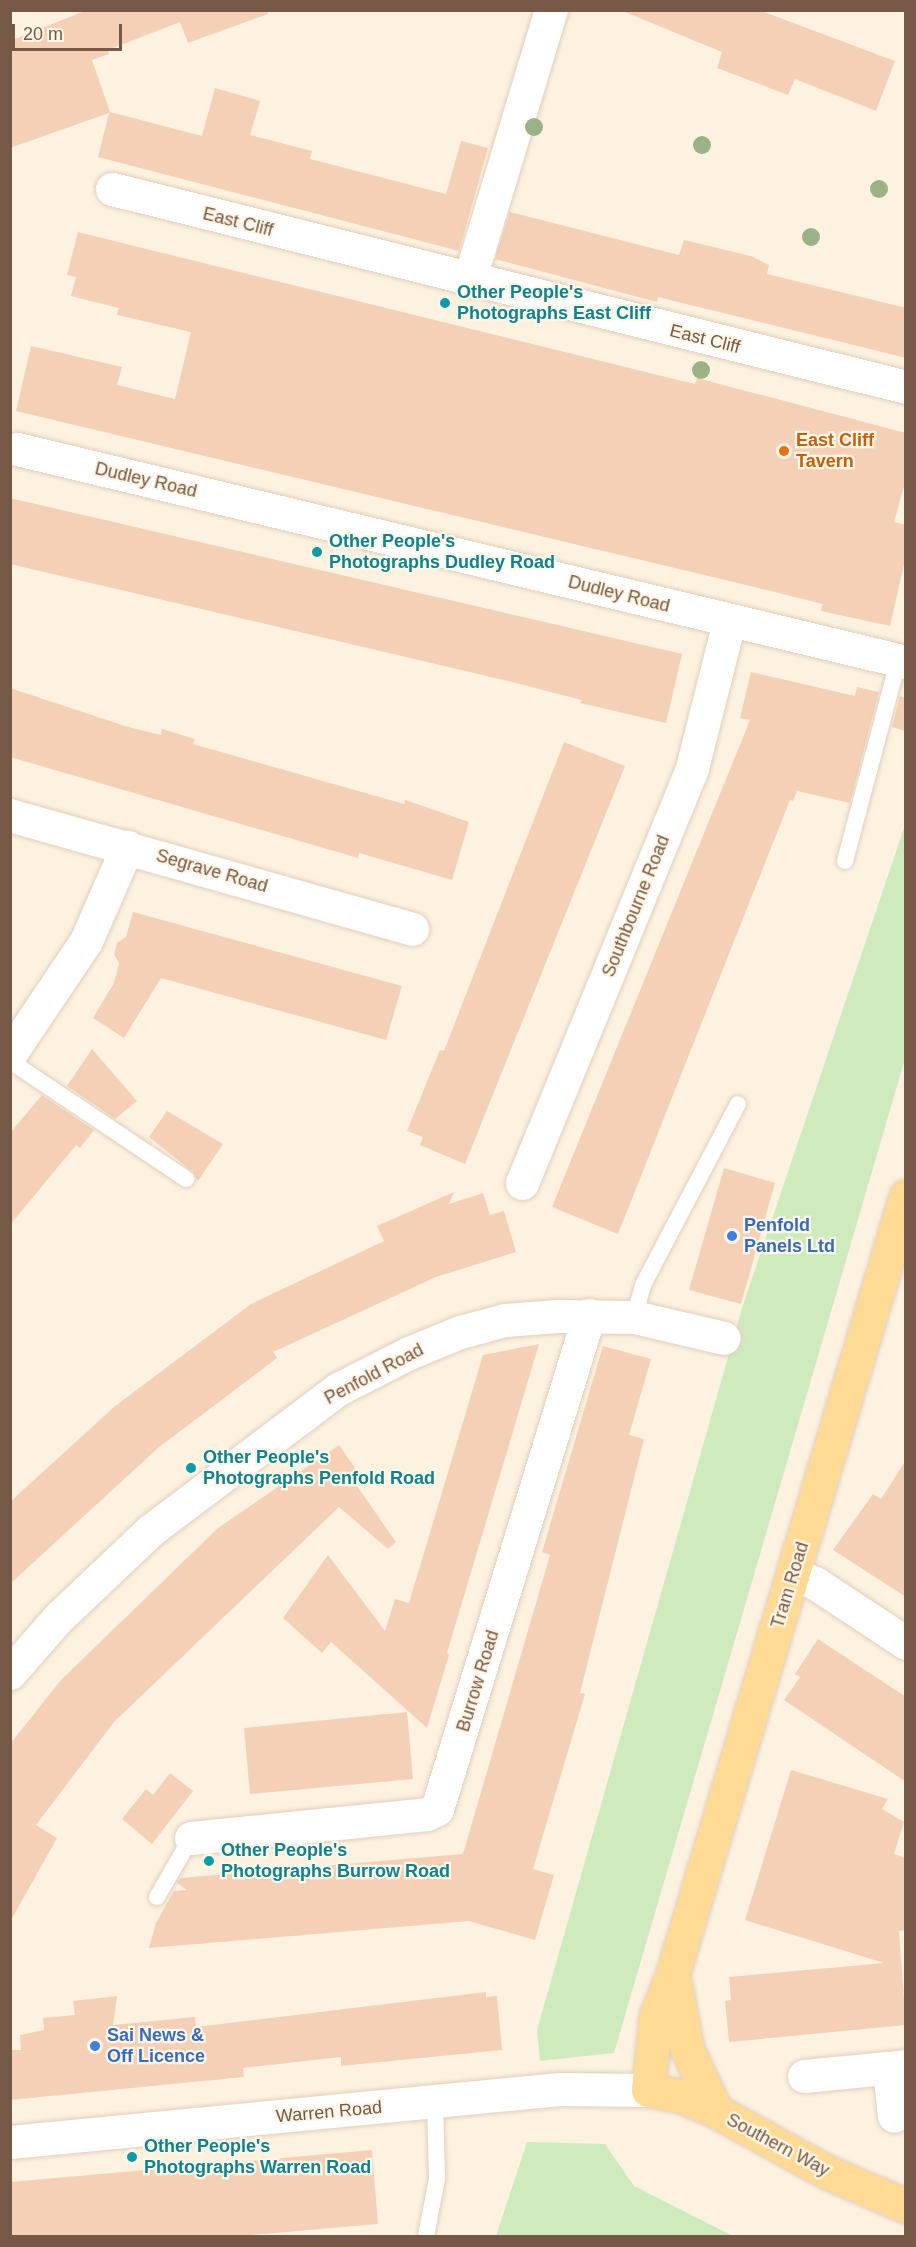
<!DOCTYPE html>
<html>
<head>
<meta charset="utf-8">
<style>
  body { margin:0 }
  #map { position:relative; width:916px; height:2247px; overflow:hidden; background:#fdf2e0; font-family:Arial,sans-serif }
  div>[style] { position:absolute }
  .green>* { inset:0; background:#cfebbe }
  .building>* { inset:0; background:#f4d0b6 }
  .roads { filter:drop-shadow(0 0 2px #e1cebb) drop-shadow(0 0 2px #e1cebb) }
  .lane>* { height:16px; margin:-8px; padding:0 8px; transform-origin:8px; border-radius:8px; background:#fff }
  .street>* { height:33px; margin:-16.5px; padding:0 16.5px; transform-origin:16.5px; border-radius:16.5px; background:#fff }
  .secondary>* { height:33px; margin:-16.5px; padding:0 16.5px; transform-origin:16.5px; border-radius:16.5px; background:#fff }
  .primary>* { height:33px; margin:-16.5px; padding:0 16.5px; transform-origin:16.5px; border-radius:16.5px; background:#ffda95 }
  .trees>* { width:18px; height:18px; margin:-9px; border-radius:50%; background:#9db187 }
  .dots>* { width:16px; height:16px; translate:-50% -50%; box-sizing:border-box; border:3px solid #fff6e7; border-radius:50% }
  span { translate:-50% -50%; white-space:nowrap; text-align:center; line-height:1.15; -webkit-text-stroke:4.5px #fff6e7; paint-order:stroke }
  .street-label { font-size:18px; color:#755846 }
  .culture-label { font-size:18px; color:#0d838f; font-weight:700 }
  .left { translate:0 -50%; text-align:left }
  .food-label { font-size:18px; color:#c56008; font-weight:700 }
  .shop-label { font-size:18px; color:#366cbe; font-weight:700 }
  .frame { position:absolute; inset:0; border:12px solid #755846; pointer-events:none }
  .scale { position:absolute; left:12px; top:24px; width:110px; height:27px; box-sizing:border-box; border:3px solid #755846; border-top:0; padding-left:8px; font-size:18px; line-height:21px; white-space:nowrap; color:#755846; -webkit-text-stroke:4px #fff6e7; paint-order:stroke }
</style>
</head>
<body>
<div id="map">
  <div class="green">
    <i style="clip-path:polygon(905px 825px,905px 1059px,614px 2053px,540px 2061px,537px 2030px,742px 1308px)"></i>
    <i style="clip-path:polygon(527px 2142px,605px 2144px,634px 2186px,733px 2236px,496px 2236px)"></i>
  </div>
  <div class="building">
    <i style="clip-path:polygon(87px 10px,267px 10px,268px 14px,188px 43px,180px 22px,108px 50px,109px 54px,92px 60px,110px 112px,202px 136px,215px 88px,260px 101px,250px 135px,312px 151px,310px 159px,446px 194px,461px 141px,488px 148px,459px 251px,98px 157px,109px 113px,10px 148px,10px 41px)"></i>
    <i style="clip-path:polygon(620px 10px,759px 10px,895px 61px,876px 111px,795px 79px,788px 95px,717px 68px,722px 52px)"></i>
    <i style="clip-path:polygon(510px 212px,679px 255px,684px 240px,751px 256px,769px 265px,767px 274px,906px 308px,906px 358px,658px 297px,657px 302px,495px 259px)"></i>
    <i style="clip-path:polygon(78px 232px,666px 377px,695px 384px,697px 378px,906px 433px,906px 479px,894px 522px,906px 525px,906px 556px,890px 626px,821px 611px,823px 604px,771px 591px,16px 411px,31px 346px,122px 367px,117px 385px,175px 399px,191px 332px,117px 315px,119px 308px,71px 296px,76px 277px,67px 275px)"></i>
    <i style="clip-path:polygon(10px 498px,682px 654px,666px 723px,580px 703px,582px 700px,512px 682px,10px 564px)"></i>
    <i style="clip-path:polygon(751px 672px,855px 696px,857px 687px,879px 692px,850px 803px,797px 791px,793px 801px,790px 800px,618px 1234px,552px 1207px,750px 720px,740px 718px)"></i>
    <i style="clip-path:polygon(10px 688px,128px 727px,161px 735px,162px 729px,195px 739px,193px 744px,404px 804px,405px 800px,469px 822px,452px 880px,359px 853px,358px 858px,10px 757px)"></i>
    <i style="clip-path:polygon(900px 696px,906px 698px,906px 731px,892px 727px)"></i>
    <i style="clip-path:polygon(564px 742px,625px 766px,465px 1164px,420px 1145px,423px 1137px,407px 1131px,440px 1050px,444px 1051px)"></i>
    <i style="clip-path:polygon(133px 912px,402px 986px,386px 1040px,161px 978px,124px 1038px,93px 1018px,114px 983px,119px 963px,114px 954px,117px 943px,126px 937px)"></i>
    <i style="clip-path:polygon(92px 1049px,137px 1101px,115px 1119px,67px 1086px)"></i>
    <i style="clip-path:polygon(42px 1095px,94px 1130px,80px 1148px,76px 1145px,10px 1225px,10px 1133px)"></i>
    <i style="clip-path:polygon(167px 1111px,223px 1144px,198px 1181px,192px 1171px,149px 1137px)"></i>
    <i style="clip-path:polygon(724px 1168px,775px 1183px,741px 1304px,689px 1290px)"></i>
    <i style="clip-path:polygon(454px 1192px,449px 1204px,483px 1193px,490px 1215px,504px 1211px,516px 1252px,436px 1277px,273px 1352px,277px 1358px,158px 1448px,10px 1584px,10px 1502px,114px 1407px,251px 1304px,384px 1241px,377px 1226px)"></i>
    <i style="clip-path:polygon(539px 1344px,447px 1653px,449px 1655px,427px 1728px,331px 1642px,322px 1653px,283px 1618px,328px 1555px,385px 1631px,395px 1599px,409px 1603px,483px 1355px)"></i>
    <i style="clip-path:polygon(603px 1346px,651px 1359px,629px 1435px,644px 1439px,580px 1693px,585px 1694px,533px 1869px,554px 1875px,535px 1940px,469px 1921px,149px 1948px,156px 1923px,174px 1891px,187px 1890px,177px 1883px,180px 1878px,463px 1854px,550px 1555px,542px 1552px)"></i>
    <i style="clip-path:polygon(339px 1445px,364px 1481px,357px 1486px,396px 1542px,388px 1549px,339px 1507px,114px 1722px,36px 1825px,57px 1838px,10px 1922px,10px 1744px,61px 1680px,218px 1528px)"></i>
    <i style="clip-path:polygon(906px 1460px,906px 1597px,833px 1550px,873px 1494px,881px 1499px)"></i>
    <i style="clip-path:polygon(818px 1639px,906px 1697px,906px 1782px,784px 1700px,800px 1677px,795px 1674px)"></i>
    <i style="clip-path:polygon(407px 1712px,413px 1779px,250px 1794px,244px 1728px)"></i>
    <i style="clip-path:polygon(791px 1770px,888px 1799px,882px 1809px,904px 1822px,894px 1854px,906px 1858px,906px 1930px,899px 1931px,906px 2025px,729px 2042px,725px 2001px,731px 2000px,729px 1977px,884px 1963px,745px 1920px)"></i>
    <i style="clip-path:polygon(170px 1773px,193px 1791px,152px 1844px,122px 1819px,146px 1789px,153px 1795px)"></i>
    <i style="clip-path:polygon(486px 1992px,486px 1997px,497px 1996px,502px 2050px,341px 2066px,341px 2057px,243px 2068px,244px 2077px,10px 2100px,10px 2050px,21px 2050px,20px 2035px,44px 2030px,43px 2018px,75px 2015px,73px 2001px,117px 1996px,113px 2025px,195px 2017px,196px 2027px)"></i>
    <i style="clip-path:polygon(372px 2150px,378px 2224px,240px 2236px,10px 2236px,10px 2182px)"></i>
  </div>
  <div class="roads">
    <div class="lane">
      <i style="left:845px;top:861px;width:206px;rotate:-75.1deg"></i>
      <i style="left:10px;top:1061px;width:212px;rotate:33.8deg"></i>
      <i style="left:634px;top:1317px;width:35px;rotate:-74deg"></i>
      <i style="left:644px;top:1283px;width:202px;rotate:-62.3deg"></i>
      <i style="left:157px;top:1897px;width:68px;rotate:-60deg"></i>
      <i style="left:426px;top:2236px;width:58px;rotate:-79.1deg"></i>
      <i style="left:437px;top:2179px;width:77px;rotate:-91.5deg"></i>
    </div>
    <div class="street">
      <i style="left:112px;top:189px;width:818px;rotate:14deg"></i>
      <i style="left:469px;top:281px;width:283px;rotate:-73.2deg"></i>
      <i style="left:17px;top:449px;width:914px;rotate:13.47deg"></i>
      <i style="left:10px;top:815px;width:418px;rotate:15.8deg"></i>
      <i style="left:10px;top:1054px;width:136px;rotate:-56.1deg"></i>
      <i style="left:86px;top:941px;width:103px;rotate:-66.4deg"></i>
      <i style="left:522px;top:1183px;width:448px;rotate:-67.7deg"></i>
      <i style="left:692px;top:768px;width:151px;rotate:-75.8deg"></i>
      <i style="left:793px;top:1574px;width:24px;rotate:22deg"></i>
      <i style="left:815px;top:1583px;width:109px;rotate:33.4deg"></i>
      <i style="left:10px;top:1673px;width:73px;rotate:-48.9deg"></i>
      <i style="left:58px;top:1618px;width:128px;rotate:-43.4deg"></i>
      <i style="left:151px;top:1530px;width:234px;rotate:-37deg"></i>
      <i style="left:338px;top:1389px;width:80px;rotate:-26.9deg"></i>
      <i style="left:409px;top:1353px;width:55px;rotate:-22.4deg"></i>
      <i style="left:460px;top:1332px;width:47px;rotate:-14.9deg"></i>
      <i style="left:505px;top:1320px;width:52px;rotate:-4.4deg"></i>
      <i style="left:557px;top:1316px;width:77px;rotate:0.7deg"></i>
      <i style="left:634px;top:1317px;width:92px;rotate:13.1deg"></i>
      <i style="left:191px;top:1838px;width:237px;rotate:-5.8deg"></i>
      <i style="left:427px;top:1814px;width:11px;rotate:-27deg"></i>
      <i style="left:437px;top:1809px;width:517px;rotate:-72.9deg"></i>
      <i style="left:889px;top:2068px;width:48px;rotate:84.1deg"></i>
      <i style="left:804px;top:2076px;width:102px;rotate:-5.6deg"></i>
    </div>
    <div class="secondary">
      <i style="left:10px;top:2142px;width:552px;rotate:-5.51deg"></i>
      <i style="left:559px;top:2089px;width:89px;rotate:0.6deg"></i>
    </div>
    <div class="primary">
      <i style="left:906px;top:1196px;width:811px;rotate:106.69deg"></i>
      <i style="left:673px;top:1973px;width:46px;rotate:111.6deg"></i>
      <i style="left:656px;top:2016px;width:74px;rotate:96.2deg"></i>
      <i style="left:648px;top:2090px;width:34px;rotate:10deg"></i>
      <i style="left:681px;top:2096px;width:38px;rotate:23deg"></i>
      <i style="left:716px;top:2111px;width:127px;rotate:28.8deg"></i>
      <i style="left:827px;top:2172px;width:86px;rotate:23.3deg"></i>
      <i style="left:673px;top:1974px;width:76px;rotate:79.4deg"></i>
      <i style="left:687px;top:2049px;width:68px;rotate:64.9deg"></i>
    </div>
  </div>
  <div class="trees">
    <i style="left:534px;top:127px"></i>
    <i style="left:702px;top:145px"></i>
    <i style="left:879px;top:189px"></i>
    <i style="left:811px;top:237px"></i>
    <i style="left:701px;top:370px"></i>
  </div>
  <div class="dots">
    <i style="left:445px;top:303px;background:#0f9aa8"></i>
    <i style="left:784px;top:451px;background:#e8710a"></i>
    <i style="left:317px;top:552px;background:#0f9aa8"></i>
    <i style="left:732px;top:1236px;background:#3f7fe0"></i>
    <i style="left:191px;top:1468px;background:#0f9aa8"></i>
    <i style="left:209px;top:1861px;background:#0f9aa8"></i>
    <i style="left:95px;top:2046px;background:#3f7fe0"></i>
    <i style="left:132px;top:2157px;background:#0f9aa8"></i>
  </div>
  <div class="street-label">
    <span style="left:238px;top:222px;rotate:14deg">East Cliff</span>
    <span style="left:705px;top:339px;rotate:14deg">East Cliff</span>
    <span style="left:146px;top:480px;rotate:13deg">Dudley Road</span>
    <span style="left:619px;top:594px;rotate:14deg">Dudley Road</span>
    <span style="left:212px;top:871px;rotate:16deg">Segrave Road</span>
    <span style="left:636px;top:906px;rotate:-68deg">Southbourne Road</span>
    <span style="left:374px;top:1374px;rotate:-28deg">Penfold Road</span>
    <span style="left:790px;top:1585px;rotate:-73deg">Tram Road</span>
    <span style="left:478px;top:1681px;rotate:-73deg">Burrow Road</span>
    <span style="left:329px;top:2112px;rotate:-5deg">Warren Road</span>
    <span style="left:778px;top:2145px;rotate:28deg">Southern Way</span>
  </div>
  <div class="culture-label">
    <span class="left" style="left:457px;top:303px">Other People's<br>Photographs East Cliff</span>
    <span class="left" style="left:329px;top:552px">Other People's<br>Photographs Dudley Road</span>
    <span class="left" style="left:203px;top:1468px">Other People's<br>Photographs Penfold Road</span>
    <span class="left" style="left:221px;top:1861px">Other People's<br>Photographs Burrow Road</span>
    <span class="left" style="left:144px;top:2157px">Other People's<br>Photographs Warren Road</span>
  </div>
  <div class="food-label">
    <span class="left" style="left:796px;top:451px">East Cliff<br>Tavern</span>
  </div>
  <div class="shop-label">
    <span class="left" style="left:744px;top:1236px">Penfold<br>Panels Ltd</span>
    <span class="left" style="left:107px;top:2046px">Sai News &amp;<br>Off Licence</span>
  </div>
  <div class="frame"></div>
  <div class="scale">20 m</div>
</div>
</body>
</html>
